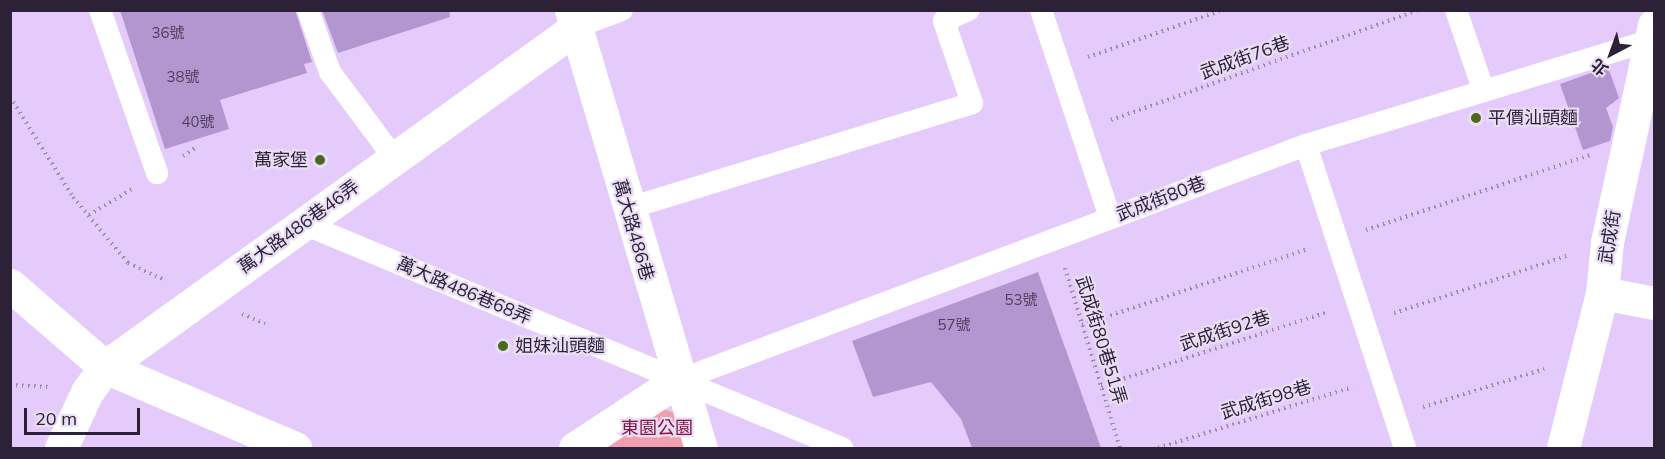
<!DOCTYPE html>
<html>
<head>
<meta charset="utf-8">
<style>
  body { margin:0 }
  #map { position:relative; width:1665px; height:459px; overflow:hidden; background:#e4cbfc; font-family:Mulish,"Noto Sans TC",sans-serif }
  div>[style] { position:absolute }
  .green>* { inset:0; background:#ef9fae }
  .building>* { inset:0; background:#b395cf }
  .path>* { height:4px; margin-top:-2px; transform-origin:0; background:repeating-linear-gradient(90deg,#9c89af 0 1.5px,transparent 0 6px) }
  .service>* { height:22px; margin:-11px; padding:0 11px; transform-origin:11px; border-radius:11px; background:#fff }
  .minor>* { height:33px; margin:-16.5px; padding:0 16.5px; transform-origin:16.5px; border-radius:16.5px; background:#fff }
  .tertiary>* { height:33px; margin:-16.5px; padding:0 16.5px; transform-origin:16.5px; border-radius:16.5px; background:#fff }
  .dots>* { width:16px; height:16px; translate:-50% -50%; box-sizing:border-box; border:3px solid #eadef7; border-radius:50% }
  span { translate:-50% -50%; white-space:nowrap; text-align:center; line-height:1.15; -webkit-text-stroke:4.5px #eadef7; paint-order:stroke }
  .number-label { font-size:15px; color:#4e3e5e }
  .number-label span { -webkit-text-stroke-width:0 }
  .street-label { font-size:18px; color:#2d2138 }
  .poi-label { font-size:18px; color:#2d2138 }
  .left { translate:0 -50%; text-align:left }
  .right { translate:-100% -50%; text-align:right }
  .park-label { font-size:18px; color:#85123a }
  .frame { position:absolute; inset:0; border:12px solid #2d2138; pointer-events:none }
  .north { position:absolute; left:1581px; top:24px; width:60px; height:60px; -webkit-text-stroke:4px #eadef7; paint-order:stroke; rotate:221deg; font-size:16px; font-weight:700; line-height:24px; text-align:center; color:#2d2138 }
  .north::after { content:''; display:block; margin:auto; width:21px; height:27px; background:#2d2138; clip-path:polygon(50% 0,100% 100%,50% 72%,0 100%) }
  .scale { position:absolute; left:24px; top:408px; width:116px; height:27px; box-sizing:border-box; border:3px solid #2d2138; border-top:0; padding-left:8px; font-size:18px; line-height:21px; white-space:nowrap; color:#2d2138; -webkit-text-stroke:4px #eadef7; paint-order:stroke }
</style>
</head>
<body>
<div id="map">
  <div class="green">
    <i style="clip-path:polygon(653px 406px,685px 416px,696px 448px,595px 448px)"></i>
  </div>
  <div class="building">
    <i style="clip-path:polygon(120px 10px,295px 10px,312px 62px,304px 64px,307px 73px,220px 100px,229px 129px,165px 149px)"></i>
    <i style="clip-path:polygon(322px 10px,449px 10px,450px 17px,338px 53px)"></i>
    <i style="clip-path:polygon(1608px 67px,1619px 98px,1606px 108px,1613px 127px,1610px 141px,1583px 150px,1560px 84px)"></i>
    <i style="clip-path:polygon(1038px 272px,1101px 448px,972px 448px,961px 419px,931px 382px,873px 397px,852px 341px)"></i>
  </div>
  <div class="path">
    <i style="left:1088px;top:57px;width:143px;rotate:-19.2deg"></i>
    <i style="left:10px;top:97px;width:118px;rotate:57.8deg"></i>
    <i style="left:73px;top:197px;width:86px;rotate:50.2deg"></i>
    <i style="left:128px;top:263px;width:38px;rotate:25deg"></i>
    <i style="left:1111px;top:120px;width:327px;rotate:-19.7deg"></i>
    <i style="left:183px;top:156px;width:17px;rotate:-33deg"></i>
    <i style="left:89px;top:215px;width:50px;rotate:-31.2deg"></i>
    <i style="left:1366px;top:230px;width:236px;rotate:-18.5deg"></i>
    <i style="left:1065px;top:268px;width:188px;rotate:73deg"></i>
    <i style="left:1394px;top:313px;width:184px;rotate:-18.3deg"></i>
    <i style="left:242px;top:314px;width:25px;rotate:23deg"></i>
    <i style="left:1082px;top:325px;width:238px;rotate:-18.6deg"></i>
    <i style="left:10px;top:385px;width:39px;rotate:3deg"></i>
    <i style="left:1101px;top:386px;width:239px;rotate:-18.1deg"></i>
    <i style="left:1423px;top:407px;width:127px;rotate:-17.4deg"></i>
    <i style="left:1158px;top:448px;width:204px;rotate:-17.4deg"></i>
  </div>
  <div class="service">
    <i style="left:100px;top:10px;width:173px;rotate:70.7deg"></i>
    <i style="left:308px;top:10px;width:66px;rotate:70.5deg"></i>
    <i style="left:330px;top:72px;width:107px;rotate:53.3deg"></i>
    <i style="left:1041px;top:10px;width:219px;rotate:71.6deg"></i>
    <i style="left:1456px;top:10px;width:83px;rotate:71.1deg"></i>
    <i style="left:577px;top:27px;width:48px;rotate:-20.7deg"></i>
    <i style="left:1306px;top:145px;width:319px;rotate:71.9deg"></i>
    <i style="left:626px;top:209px;width:362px;rotate:-17deg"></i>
    <i style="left:972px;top:103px;width:87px;rotate:-108.9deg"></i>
    <i style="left:944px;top:21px;width:27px;rotate:-24deg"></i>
    <i style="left:304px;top:224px;width:583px;rotate:22.6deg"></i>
    <i style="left:677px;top:381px;width:672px;rotate:-20.57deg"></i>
    <i style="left:1306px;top:145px;width:364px;rotate:-16.9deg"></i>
  </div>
  <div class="minor">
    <i style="left:571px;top:10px;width:457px;rotate:73.5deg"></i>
    <i style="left:10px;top:285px;width:125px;rotate:40.8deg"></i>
    <i style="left:105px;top:367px;width:207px;rotate:23.1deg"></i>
    <i style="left:1602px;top:293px;width:53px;rotate:10.9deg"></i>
    <i style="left:105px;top:367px;width:582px;rotate:-35.77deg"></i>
    <i style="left:575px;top:448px;width:122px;rotate:-33.3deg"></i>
    <i style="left:1563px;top:448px;width:160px;rotate:-75.9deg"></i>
    <i style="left:1602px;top:293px;width:51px;rotate:-84.4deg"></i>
    <i style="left:1607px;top:242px;width:222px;rotate:-77.8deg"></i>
  </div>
  <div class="tertiary">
    <i style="left:61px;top:448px;width:62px;rotate:-65.1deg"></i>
    <i style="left:87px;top:392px;width:31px;rotate:-54deg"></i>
  </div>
  <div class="dots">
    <i style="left:1476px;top:118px;background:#4c681c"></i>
    <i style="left:320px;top:160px;background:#4c681c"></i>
    <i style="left:503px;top:346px;background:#4c681c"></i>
  </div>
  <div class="number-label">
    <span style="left:168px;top:33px">36號</span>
    <span style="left:183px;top:77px">38號</span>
    <span style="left:198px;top:122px">40號</span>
    <span style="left:1021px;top:300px">53號</span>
    <span style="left:954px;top:325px">57號</span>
  </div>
  <div class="street-label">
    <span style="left:1245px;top:58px;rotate:-20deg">武成街76巷</span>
    <span style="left:1161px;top:199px;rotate:-21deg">武成街80巷</span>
    <span style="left:299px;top:227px;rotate:-36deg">萬大路486巷46弄</span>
    <span style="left:633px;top:230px;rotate:74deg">萬大路486巷</span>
    <span style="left:1610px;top:237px;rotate:-81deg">武成街</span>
    <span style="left:464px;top:291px;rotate:23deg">萬大路486巷68弄</span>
    <span style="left:1225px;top:331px;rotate:-18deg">武成街92巷</span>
    <span style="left:1101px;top:340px;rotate:73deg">武成街80巷51弄</span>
    <span style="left:1266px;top:400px;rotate:-17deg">武成街98巷</span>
  </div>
  <div class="poi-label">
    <span class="left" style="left:1488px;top:118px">平價汕頭麵</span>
    <span class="right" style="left:308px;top:160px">萬家堡</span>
    <span class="left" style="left:515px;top:346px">姐妹汕頭麵</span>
  </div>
  <div class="park-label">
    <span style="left:657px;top:428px">東園公園</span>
  </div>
  <div class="frame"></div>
  <div class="north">北</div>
  <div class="scale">20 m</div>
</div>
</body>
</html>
